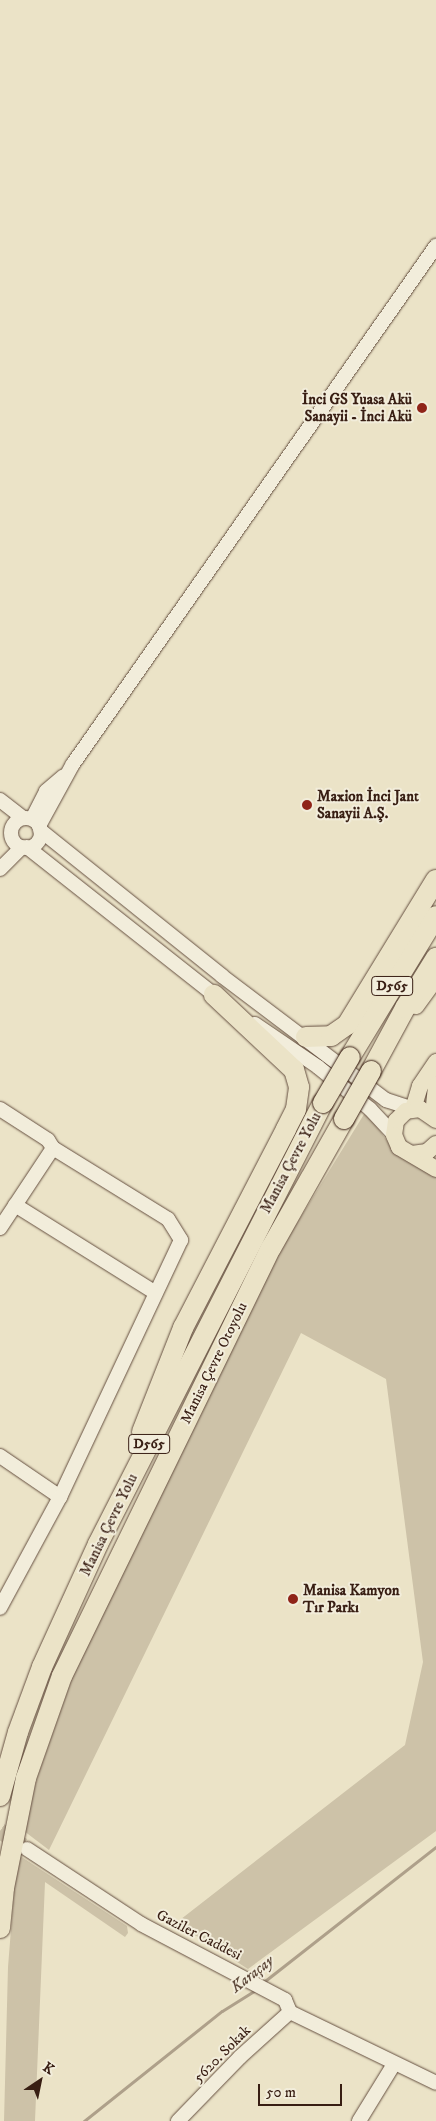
<!DOCTYPE html>
<html>
<head>
<meta charset="utf-8">
<style>
  body { margin:0 }
  #map { position:relative; width:436px; height:2121px; overflow:hidden; background:#ebe3c7; font-family:"IM FELL DW Pica",serif }
  div>[style] { position:absolute }
  .green>* { inset:0; background:#cdc2a8 }
  .stream>* { height:3px; margin:-1.5px; padding:0 1.5px; transform-origin:1.5px; border-radius:1.5px; background:#aea08a }
  .major-tunnel>* { height:16px; margin-top:-8px; transform-origin:0; background:repeating-linear-gradient(90deg,#c7bca3 0 16px,transparent 0 24px) }
  .roads { filter:drop-shadow(0 0 1px #654f40) drop-shadow(0 0 1px #654f40) }
  .minor>* { height:14px; margin:-7px; padding:0 7px; transform-origin:7px; border-radius:7px; background:#f2eddb }
  .minor>.ring { margin:-7px; padding:0; box-sizing:content-box; background:none; border:14px solid #f2eddb; border-radius:50% }
  .major>* { height:16px; margin:-8px; padding:0 8px; transform-origin:8px; border-radius:8px; background:#ebe3c7 }
  .highway>* { height:20px; margin:-10px; padding:0 10px; transform-origin:10px; border-radius:10px; background:#ebe3c7 }
  .bridges { filter:drop-shadow(0 0 1px #381e13) drop-shadow(0 0 1px #381e13) }
  .highway-bridge>* { height:20px; margin:-10px; padding:0 10px; transform-origin:10px; border-radius:10px; background:#ebe3c7 }
  .dots>* { width:14px; height:14px; translate:-50% -50%; box-sizing:border-box; border:2px solid #f2eddb; border-radius:50% }
  span { translate:-50% -50%; white-space:nowrap; text-align:center; line-height:1.15; -webkit-text-stroke:4px #f2eddb; paint-order:stroke }
  .shield-label span { padding:1px 4px; background:#f2eddb; border:1px solid; border-radius:4px; -webkit-text-stroke-width:0 }
  .shield-label { font-size:14px; color:#381e13; font-weight:700 }
  .poi-label { font-size:15px; color:#381e13; font-weight:700 }
  .right { translate:-100% -50%; text-align:right }
  .left { translate:0 -50%; text-align:left }
  .street-label { font-size:15px; color:#381e13 }
  .water-label { font-size:16px; color:#614c3d; font-style:italic }
  .north { position:absolute; left:15px; top:2056px; width:50px; height:50px; -webkit-text-stroke:4px #f2eddb; paint-order:stroke; rotate:34deg; font-size:14px; font-weight:700; line-height:20px; text-align:center; color:#381e13 }
  .north::after { content:''; display:block; margin:auto; width:18px; height:22px; background:#381e13; clip-path:polygon(50% 0,100% 100%,50% 72%,0 100%) }
  .scale { position:absolute; left:258px; top:2084px; width:84px; height:22px; box-sizing:border-box; border:2px solid #381e13; border-top:0; padding-left:6px; font-size:15px; line-height:18px; white-space:nowrap; color:#381e13; -webkit-text-stroke:4px #f2eddb; paint-order:stroke }
</style>
</head>
<body>
<div id="map">
  <div class="green">
    <i style="clip-path:polygon(366px 1111px,392px 1148px,436px 1173px,436px 1831px,248px 1969px,176px 1923px,405px 1745px,423px 1662px,386px 1379px,301px 1333px,49px 1850px,24px 1831px,37px 1778px,75px 1670px,278px 1254px)"></i>
    <i style="clip-path:polygon(17px 1854px,127px 1926px,128px 1933px,125px 1937px,45px 1882px,35px 2121px,4px 2121px,8px 1967px)"></i>
  </div>
  <div class="stream">
    <i style="left:261px;top:1984px;width:222px;rotate:-38.1deg"></i>
    <i style="left:84px;top:2121px;width:176px;rotate:-38.6deg"></i>
    <i style="left:222px;top:2011px;width:39px;rotate:-32deg"></i>
  </div>
  <div class="major-tunnel">
    <i style="left:0;top:1831px;width:27px;rotate:33deg"></i>
  </div>
  <div class="roads">
    <div class="minor">
      <i style="left:0;top:800px;width:29px;rotate:38deg"></i>
      <i class="ring" style="left:11px;top:818px;width:16px;height:16px"></i>
      <i style="left:32px;top:819px;width:31px;rotate:-63deg"></i>
      <i style="left:46px;top:791px;width:23px;rotate:-40deg"></i>
      <i style="left:39px;top:826px;width:71px;rotate:-61.3deg"></i>
      <i style="left:73px;top:764px;width:633px;rotate:-54.98deg"></i>
      <i style="left:40px;top:830px;width:233px;rotate:38.7deg"></i>
      <i style="left:222px;top:976px;width:206px;rotate:37.1deg"></i>
      <i style="left:386px;top:1100px;width:28px;rotate:18deg"></i>
      <i style="left:27px;top:847px;width:247px;rotate:38.3deg"></i>
      <i style="left:0;top:869px;width:31px;rotate:-45deg"></i>
      <i style="left:255px;top:1024px;width:76px;rotate:34.3deg"></i>
      <i style="left:318px;top:1067px;width:67px;rotate:38.9deg"></i>
      <i style="left:370px;top:1109px;width:35px;rotate:47deg"></i>
      <i style="left:0;top:1109px;width:57px;rotate:32.9deg"></i>
      <i style="left:48px;top:1140px;width:9px;rotate:58deg"></i>
      <i style="left:53px;top:1148px;width:96px;rotate:123.5deg"></i>
      <i style="left:53px;top:1148px;width:135px;rotate:31.7deg"></i>
      <i style="left:168px;top:1219px;width:25px;rotate:58deg"></i>
      <i style="left:181px;top:1240px;width:284px;rotate:115.2deg"></i>
      <i style="left:15px;top:1205px;width:166px;rotate:32deg"></i>
      <i style="left:0;top:1456px;width:73px;rotate:34.3deg"></i>
      <i style="left:60px;top:1497px;width:126px;rotate:118.4deg"></i>
      <i style="left:27px;top:1849px;width:136px;rotate:33.3deg"></i>
      <i style="left:141px;top:1924px;width:163px;rotate:27.8deg"></i>
      <i style="left:285px;top:2000px;width:13px;rotate:67deg"></i>
      <i style="left:290px;top:2012px;width:162px;rotate:25.9deg"></i>
      <i style="left:178px;top:2121px;width:89px;rotate:-45.9deg"></i>
      <i style="left:240px;top:2057px;width:67px;rotate:-42deg"></i>
      <i style="left:359px;top:2121px;width:67px;rotate:-58.4deg"></i>
    </div>
    <div class="major">
      <i style="left:416px;top:1006px;width:34px;rotate:-54deg"></i>
      <i style="left:413px;top:1109px;width:24px;rotate:-73deg"></i>
      <i style="left:420px;top:1086px;width:29px;rotate:-56deg"></i>
      <i style="left:433px;top:1115px;width:31px;rotate:-84deg"></i>
      <i style="left:436px;top:1120px;width:19px;rotate:-145deg"></i>
      <i style="left:420px;top:1109px;width:14px;rotate:172deg"></i>
      <i style="left:406px;top:1111px;width:14px;rotate:135deg"></i>
      <i style="left:396px;top:1121px;width:14px;rotate:98deg"></i>
      <i style="left:394px;top:1135px;width:13px;rotate:67deg"></i>
      <i style="left:399px;top:1147px;width:43px;rotate:30.7deg"></i>
      <i style="left:412px;top:1154px;width:15px;rotate:-8deg"></i>
      <i style="left:427px;top:1152px;width:12px;rotate:-42deg"></i>
    </div>
    <div class="highway">
      <i style="left:306px;top:1037px;width:25px;rotate:-2deg"></i>
      <i style="left:331px;top:1036px;width:19px;rotate:-35deg"></i>
      <i style="left:347px;top:1025px;width:170px;rotate:-58.5deg"></i>
      <i style="left:350px;top:1057px;width:165px;rotate:-58.6deg"></i>
      <i style="left:371px;top:1071px;width:72px;rotate:-61.6deg"></i>
      <i style="left:405px;top:1008px;width:59px;rotate:-58.2deg"></i>
      <i style="left:142px;top:1432px;width:112px;rotate:-68.5deg"></i>
      <i style="left:183px;top:1328px;width:224px;rotate:-62.6deg"></i>
      <i style="left:286px;top:1129px;width:22px;rotate:-63deg"></i>
      <i style="left:296px;top:1109px;width:22px;rotate:-82deg"></i>
      <i style="left:299px;top:1087px;width:18px;rotate:-106deg"></i>
      <i style="left:294px;top:1070px;width:110px;rotate:-136.8deg"></i>
      <i style="left:0;top:1796px;width:66px;rotate:-74.3deg"></i>
      <i style="left:18px;top:1732px;width:69px;rotate:-69.7deg"></i>
      <i style="left:42px;top:1667px;width:135px;rotate:-65.5deg"></i>
      <i style="left:98px;top:1544px;width:495px;rotate:-63deg"></i>
      <i style="left:0;top:1928px;width:40px;rotate:-84.3deg"></i>
      <i style="left:4px;top:1888px;width:112px;rotate:-78.7deg"></i>
      <i style="left:26px;top:1778px;width:108px;rotate:-70.6deg"></i>
      <i style="left:62px;top:1676px;width:476px;rotate:-64deg"></i>
      <i style="left:271px;top:1248px;width:148px;rotate:-60.5deg"></i>
    </div>
  </div>
  <div class="bridges">
    <div class="highway-bridge">
      <i style="left:323px;top:1103px;width:53px;rotate:-59.6deg"></i>
      <i style="left:344px;top:1119px;width:55px;rotate:-60.6deg"></i>
    </div>
  </div>
  <div class="dots">
    <i style="left:422px;top:408px;background:#8f2418"></i>
    <i style="left:307px;top:805px;background:#8f2418"></i>
    <i style="left:293px;top:1599px;background:#8f2418"></i>
  </div>
  <div class="shield-label">
    <span style="left:392px;top:986px">D565</span>
    <span style="left:149px;top:1444px">D565</span>
  </div>
  <div class="poi-label">
    <span class="right" style="left:412px;top:408px">İnci GS Yuasa Akü<br>Sanayii - İnci Akü</span>
    <span class="left" style="left:317px;top:805px">Maxion İnci Jant<br>Sanayii A.Ş.</span>
    <span class="left" style="left:303px;top:1599px">Manisa Kamyon<br>Tır Parkı</span>
  </div>
  <div class="street-label">
    <span style="left:291px;top:1163px;rotate:-62deg">Manisa Çevre Yolu</span>
    <span style="left:214px;top:1363px;rotate:-64deg">Manisa Çevre Otoyolu</span>
    <span style="left:109px;top:1525px;rotate:-64deg">Manisa Çevre Yolu</span>
    <span style="left:199px;top:1935px;rotate:27deg">Gaziler Caddesi</span>
    <span style="left:222px;top:2054px;rotate:-45deg">5620. Sokak</span>
  </div>
  <div class="water-label">
    <span style="left:252px;top:1974px;rotate:-38deg">Karaçay</span>
  </div>
  <div class="north">K</div>
  <div class="scale">50 m</div>
</div>
</body>
</html>
